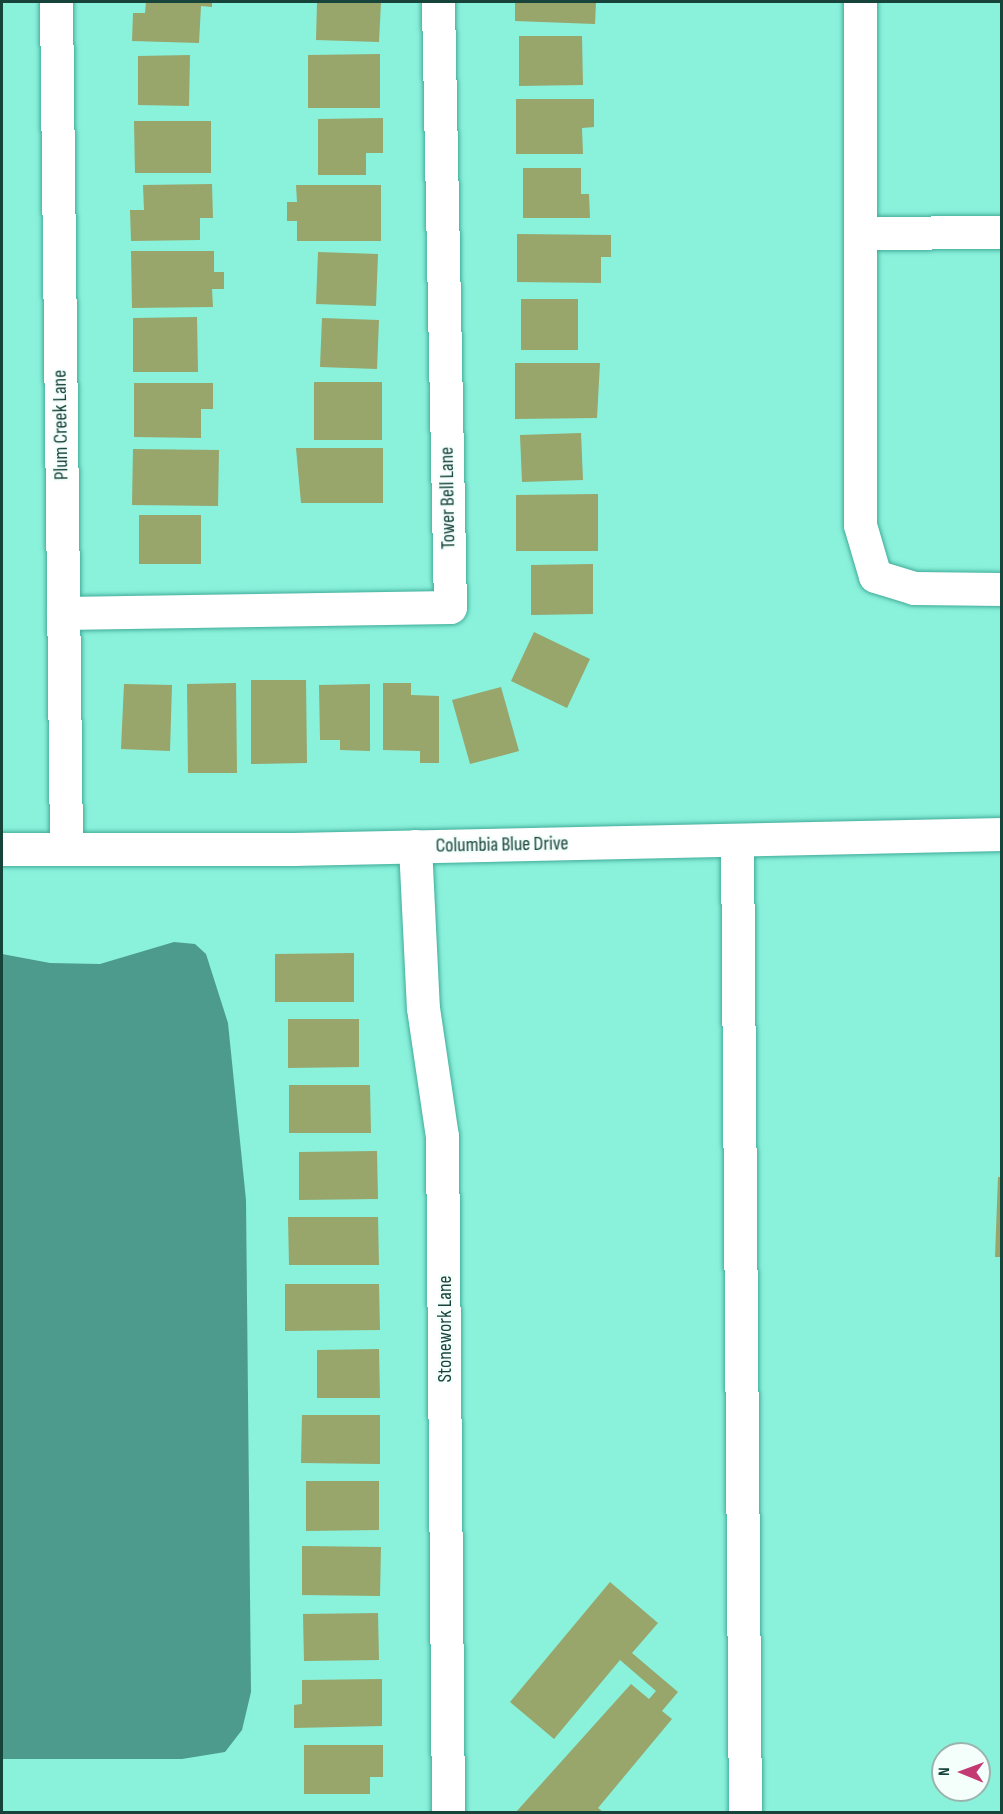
<!DOCTYPE html>
<html>
<head>
<meta charset="utf-8">
<style>
  body { margin:0 }
  #map { position:relative; width:1003px; height:1814px; overflow:hidden; background:#8af1db; font-family:"Sofia Sans Condensed",sans-serif }
  div>[style] { position:absolute }
  .water>* { inset:0; background:#4d9b8c }
  .building>* { inset:0; background:#98a56b }
  .roads { filter:drop-shadow(0 0 2px #41ac99) drop-shadow(0 0 2px #41ac99) }
  .minor>* { height:33px; margin:-16.5px; padding:0 16.5px; transform-origin:16.5px; border-radius:16.5px; background:#fff }
  span { translate:-50% -50%; white-space:nowrap; text-align:center; line-height:1.15; -webkit-text-stroke:4.5px #f4fefb; paint-order:stroke }
  .street-label { font-size:20px; color:#16433a }
  .frame { position:absolute; inset:0; border:3px solid #16433a; pointer-events:none }
  .north { position:absolute; left:931px; top:1742px; width:60px; height:60px; box-sizing:border-box; background:#f4fefb; border:2px solid #9bb3ae; border-radius:50%; rotate:271deg; font-size:16px; font-weight:700; line-height:24px; text-align:center; color:#16433a }
  .north::after { content:''; display:block; margin:auto; width:21px; height:27px; background:#c33a73; clip-path:polygon(50% 0,100% 100%,50% 72%,0 100%) }
</style>
</head>
<body>
<div id="map">
  <div class="water">
    <i style="clip-path:polygon(174px 942px,195px 944px,206px 954px,228px 1023px,246px 1200px,251px 1692px,242px 1730px,225px 1752px,182px 1759px,2px 1759px,2px 954px,50px 963px,100px 964px)"></i>
  </div>
  <div class="building">
    <i style="clip-path:polygon(146px 2px,212px 2px,212px 7px,201px 6px,199px 43px,132px 41px,133px 13px,145px 13px)"></i>
    <i style="clip-path:polygon(317px 2px,381px 2px,379px 42px,316px 40px)"></i>
    <i style="clip-path:polygon(515px 2px,596px 2px,595px 24px,515px 21px)"></i>
    <i style="clip-path:polygon(519px 36px,582px 36px,583px 85px,519px 86px)"></i>
    <i style="clip-path:polygon(380px 54px,380px 108px,308px 108px,308px 55px)"></i>
    <i style="clip-path:polygon(190px 55px,189px 106px,138px 105px,138px 56px)"></i>
    <i style="clip-path:polygon(516px 99px,594px 99px,594px 127px,582px 128px,583px 154px,516px 154px)"></i>
    <i style="clip-path:polygon(383px 118px,383px 153px,366px 153px,366px 175px,318px 175px,318px 119px)"></i>
    <i style="clip-path:polygon(134px 121px,211px 121px,211px 173px,135px 173px)"></i>
    <i style="clip-path:polygon(523px 168px,581px 168px,581px 194px,589px 194px,590px 218px,523px 218px)"></i>
    <i style="clip-path:polygon(212px 184px,213px 218px,200px 218px,200px 240px,131px 241px,130px 210px,144px 210px,143px 185px)"></i>
    <i style="clip-path:polygon(296px 185px,381px 185px,381px 241px,297px 241px,297px 221px,287px 221px,287px 202px,297px 202px)"></i>
    <i style="clip-path:polygon(517px 234px,611px 235px,611px 257px,601px 257px,601px 283px,517px 282px)"></i>
    <i style="clip-path:polygon(131px 251px,214px 251px,214px 272px,224px 272px,224px 289px,212px 289px,213px 307px,132px 308px)"></i>
    <i style="clip-path:polygon(318px 252px,378px 254px,376px 306px,316px 304px)"></i>
    <i style="clip-path:polygon(521px 299px,578px 299px,578px 350px,521px 350px)"></i>
    <i style="clip-path:polygon(197px 317px,198px 372px,133px 372px,133px 318px)"></i>
    <i style="clip-path:polygon(322px 318px,379px 320px,377px 369px,320px 367px)"></i>
    <i style="clip-path:polygon(515px 363px,600px 363px,597px 418px,515px 419px)"></i>
    <i style="clip-path:polygon(314px 382px,382px 382px,382px 440px,314px 440px)"></i>
    <i style="clip-path:polygon(134px 383px,213px 383px,213px 409px,201px 409px,201px 438px,134px 437px)"></i>
    <i style="clip-path:polygon(581px 433px,583px 480px,522px 482px,520px 435px)"></i>
    <i style="clip-path:polygon(296px 448px,383px 448px,383px 503px,301px 503px)"></i>
    <i style="clip-path:polygon(133px 449px,219px 450px,218px 506px,132px 505px)"></i>
    <i style="clip-path:polygon(598px 494px,598px 551px,516px 551px,516px 495px)"></i>
    <i style="clip-path:polygon(139px 515px,201px 515px,201px 564px,139px 564px)"></i>
    <i style="clip-path:polygon(593px 564px,593px 614px,531px 615px,531px 565px)"></i>
    <i style="clip-path:polygon(534px 632px,590px 659px,567px 708px,511px 681px)"></i>
    <i style="clip-path:polygon(251px 680px,306px 680px,307px 763px,251px 764px)"></i>
    <i style="clip-path:polygon(236px 683px,237px 773px,188px 773px,187px 684px)"></i>
    <i style="clip-path:polygon(383px 683px,411px 683px,411px 695px,439px 696px,439px 763px,420px 763px,420px 751px,383px 750px)"></i>
    <i style="clip-path:polygon(124px 684px,172px 685px,170px 751px,121px 749px)"></i>
    <i style="clip-path:polygon(370px 684px,370px 751px,340px 750px,340px 740px,320px 740px,319px 685px)"></i>
    <i style="clip-path:polygon(501px 687px,519px 751px,470px 764px,452px 700px)"></i>
    <i style="clip-path:polygon(354px 953px,354px 1002px,275px 1002px,275px 954px)"></i>
    <i style="clip-path:polygon(288px 1019px,359px 1019px,359px 1067px,288px 1068px)"></i>
    <i style="clip-path:polygon(289px 1085px,370px 1085px,371px 1133px,289px 1133px)"></i>
    <i style="clip-path:polygon(377px 1151px,378px 1199px,299px 1200px,299px 1152px)"></i>
    <i style="clip-path:polygon(998px 1177px,1002px 1177px,1002px 1257px,995px 1257px)"></i>
    <i style="clip-path:polygon(288px 1217px,378px 1217px,379px 1265px,289px 1265px)"></i>
    <i style="clip-path:polygon(285px 1284px,379px 1284px,380px 1330px,285px 1331px)"></i>
    <i style="clip-path:polygon(379px 1349px,380px 1398px,317px 1398px,317px 1350px)"></i>
    <i style="clip-path:polygon(302px 1415px,380px 1415px,380px 1464px,301px 1463px)"></i>
    <i style="clip-path:polygon(306px 1481px,379px 1481px,379px 1530px,306px 1531px)"></i>
    <i style="clip-path:polygon(302px 1546px,381px 1547px,380px 1596px,302px 1595px)"></i>
    <i style="clip-path:polygon(610px 1582px,658px 1623px,632px 1653px,678px 1692px,662px 1711px,672px 1719px,598px 1808px,603px 1812px,516px 1812px,631px 1684px,649px 1699px,656px 1691px,620px 1660px,554px 1739px,510px 1702px)"></i>
    <i style="clip-path:polygon(378px 1613px,379px 1660px,304px 1661px,303px 1614px)"></i>
    <i style="clip-path:polygon(382px 1679px,382px 1726px,294px 1728px,294px 1705px,302px 1704px,302px 1680px)"></i>
    <i style="clip-path:polygon(304px 1745px,383px 1745px,383px 1777px,370px 1777px,370px 1794px,304px 1794px)"></i>
  </div>
  <div class="roads">
    <div class="minor">
      <i style="left:56px;top:2px;width:846px;rotate:89.32deg"></i>
      <i style="left:860px;top:2px;width:523px;rotate:90deg"></i>
      <i style="left:860px;top:525px;width:53px;rotate:73.6deg"></i>
      <i style="left:875px;top:576px;width:41px;rotate:17.1deg"></i>
      <i style="left:914px;top:588px;width:88px;rotate:0.7deg"></i>
      <i style="left:860px;top:233px;width:142px;rotate:-0.4deg"></i>
      <i style="left:63px;top:613px;width:387px;rotate:-0.9deg"></i>
      <i style="left:450px;top:607px;width:605px;rotate:-91.14deg"></i>
      <i style="left:737px;top:841px;width:971px;rotate:89.53deg"></i>
      <i style="left:415px;top:846px;width:162px;rotate:87.2deg"></i>
      <i style="left:423px;top:1008px;width:129px;rotate:81.6deg"></i>
      <i style="left:442px;top:1136px;width:676px;rotate:89.49deg"></i>
      <i style="left:2px;top:849px;width:291px"></i>
      <i style="left:293px;top:849px;width:709px;rotate:-1.21deg"></i>
    </div>
  </div>
  <div class="street-label">
    <span style="left:61px;top:425px;rotate:-91deg">Plum Creek Lane</span>
    <span style="left:448px;top:498px;rotate:-91deg">Tower Bell Lane</span>
    <span style="left:502px;top:845px;rotate:-1deg">Columbia Blue Drive</span>
    <span style="left:445px;top:1329px;rotate:-90deg">Stonework Lane</span>
  </div>
  <div class="frame"></div>
  <div class="north">N</div>
</div>
</body>
</html>
